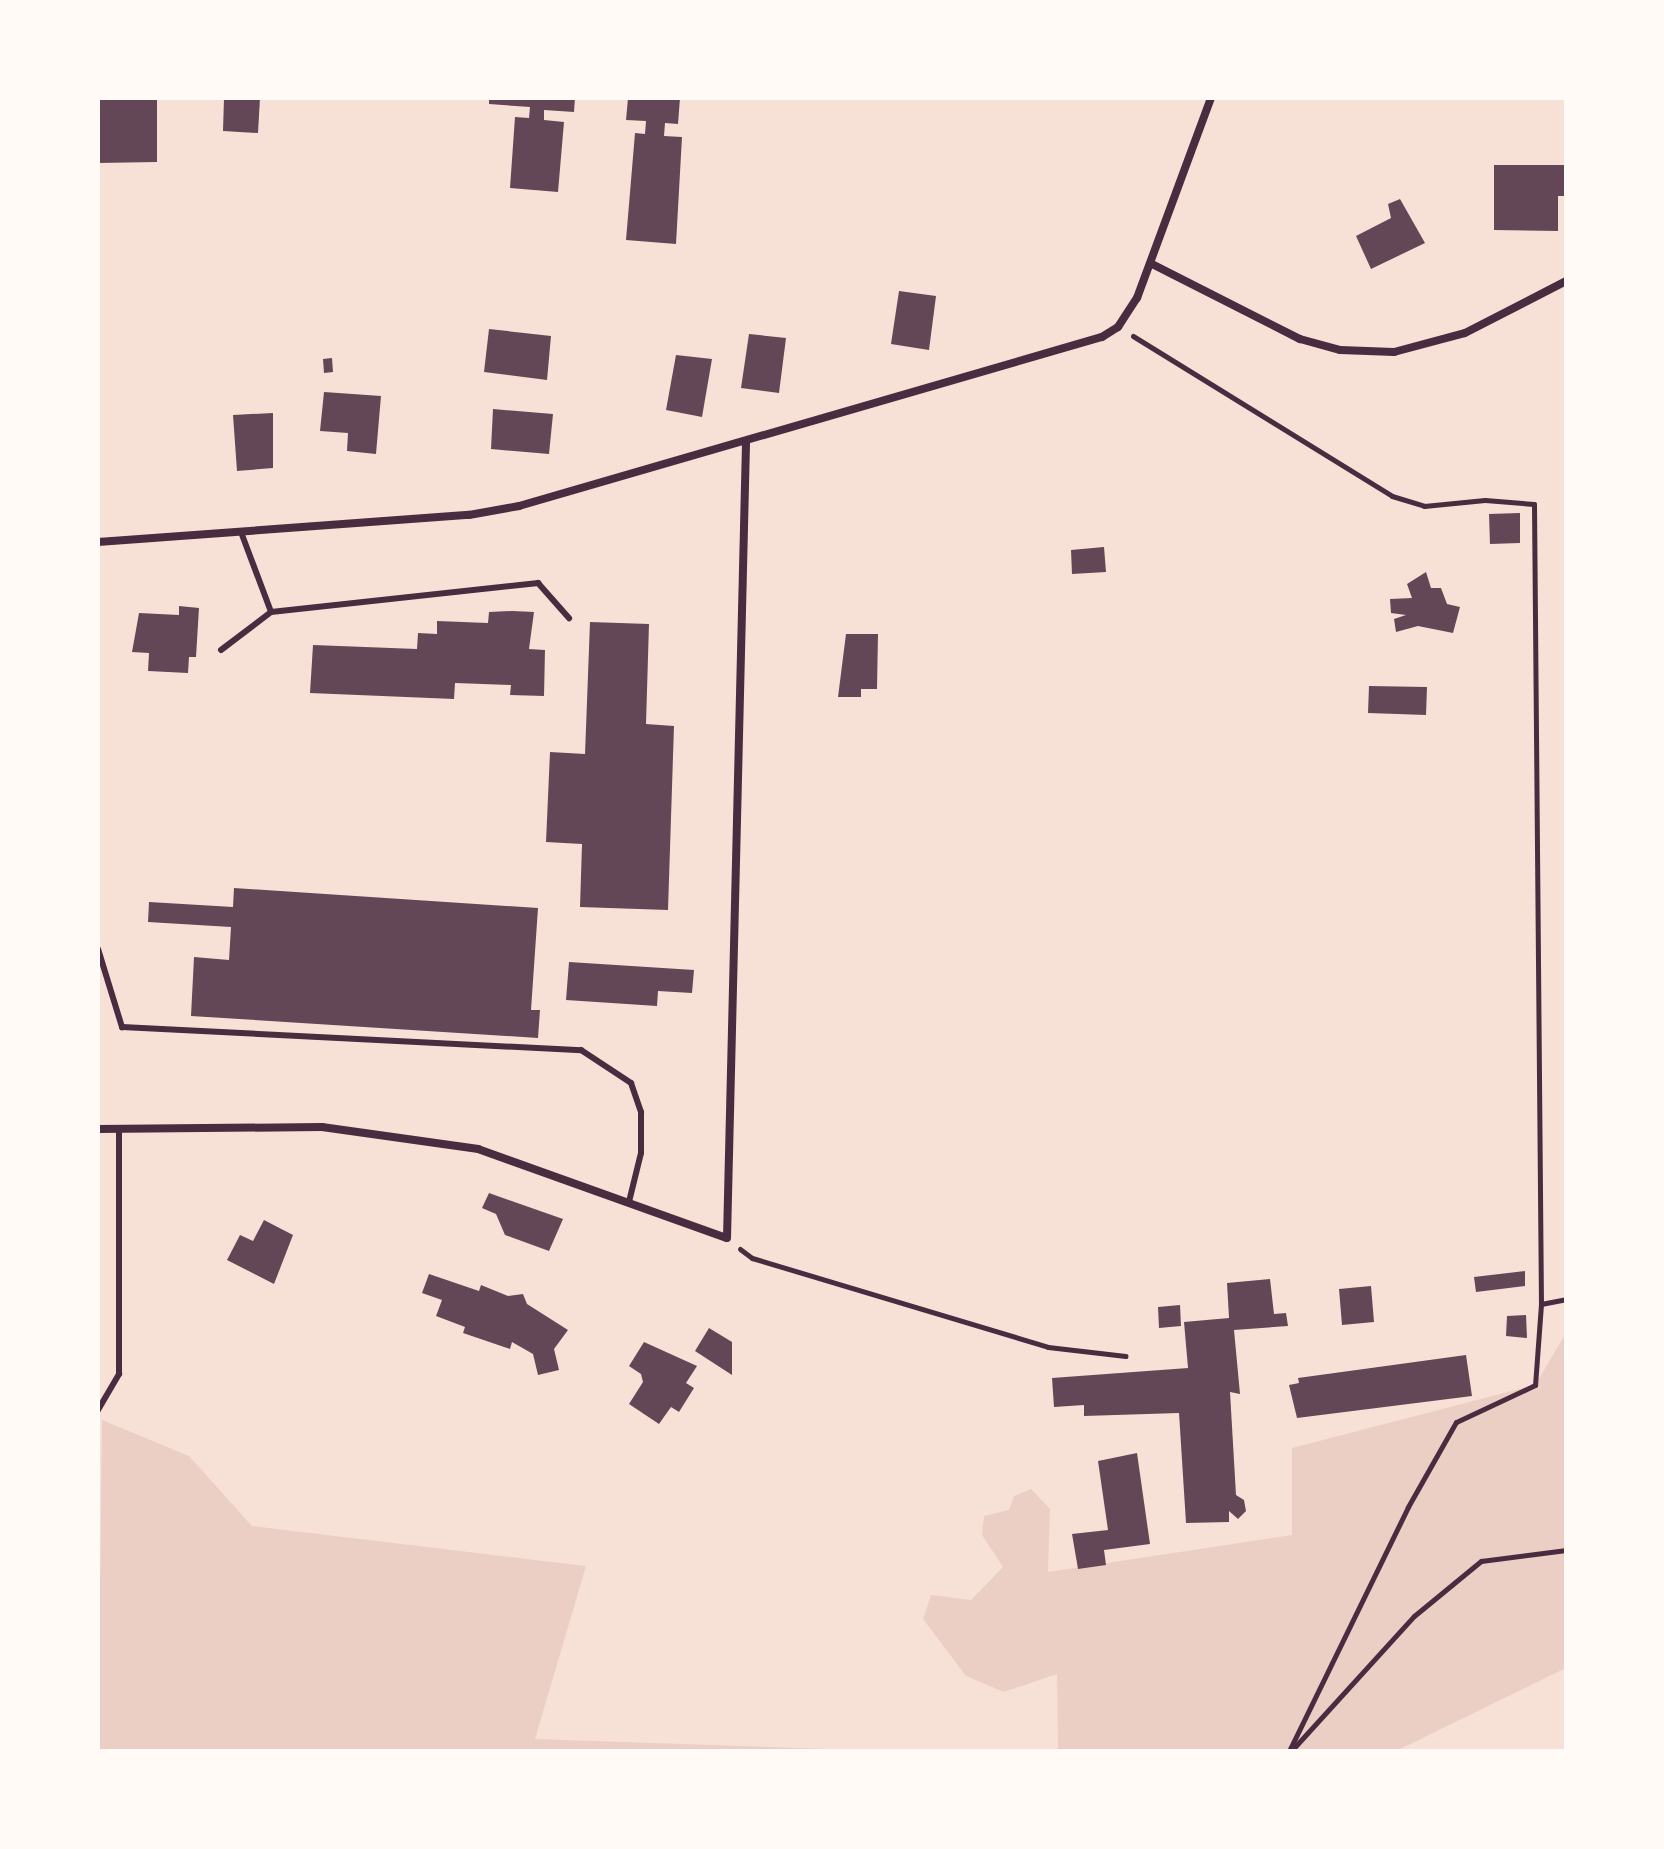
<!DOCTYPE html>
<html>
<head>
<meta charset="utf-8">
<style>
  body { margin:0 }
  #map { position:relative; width:1664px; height:1849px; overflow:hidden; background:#f7e1d7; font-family:Quicksand,sans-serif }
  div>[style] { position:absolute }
  .green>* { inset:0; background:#ebcfc5 }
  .building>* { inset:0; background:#644757 }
  .path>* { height:5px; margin:-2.5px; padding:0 2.5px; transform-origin:2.5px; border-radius:2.5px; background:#4a2c40 }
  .service>* { height:6px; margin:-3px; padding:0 3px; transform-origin:3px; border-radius:3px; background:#4a2c40 }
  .minor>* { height:8px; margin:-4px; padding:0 4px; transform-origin:4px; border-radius:4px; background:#4a2c40 }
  span { translate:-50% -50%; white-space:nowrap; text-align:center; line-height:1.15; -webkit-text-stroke:6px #fffaf5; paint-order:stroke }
  .frame { position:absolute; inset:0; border:100px solid #fffaf5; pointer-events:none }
</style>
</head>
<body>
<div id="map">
  <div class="green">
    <i style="clip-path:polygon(1566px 1333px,1566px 1668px,1396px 1751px,1058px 1751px,1057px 1674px,1004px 1692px,966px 1676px,923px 1619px,931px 1595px,971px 1600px,1003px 1567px,982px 1535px,984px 1516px,1009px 1510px,1014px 1496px,1031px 1489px,1050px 1509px,1048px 1572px,1292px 1535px,1292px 1448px,1535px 1385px)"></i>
    <i style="clip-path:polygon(102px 1420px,189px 1456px,252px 1526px,586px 1566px,535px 1739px,888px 1751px,98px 1751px)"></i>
  </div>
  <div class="building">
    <i style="clip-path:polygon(98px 98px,157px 98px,157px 162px,98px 163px)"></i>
    <i style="clip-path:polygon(224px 98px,260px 98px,258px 133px,223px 131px)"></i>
    <i style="clip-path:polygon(489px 98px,575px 98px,574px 112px,544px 110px,544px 120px,564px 122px,558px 192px,510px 188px,515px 117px,529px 118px,530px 107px,489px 104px)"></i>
    <i style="clip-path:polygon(628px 98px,680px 98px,678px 124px,665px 123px,664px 136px,682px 137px,676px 244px,626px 240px,635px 133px,645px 134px,646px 121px,626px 120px)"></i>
    <i style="clip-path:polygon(1494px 165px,1566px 165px,1566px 196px,1558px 196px,1558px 231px,1494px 230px)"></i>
    <i style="clip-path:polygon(1400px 199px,1425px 243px,1371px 269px,1356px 236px,1391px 218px,1388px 204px)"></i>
    <i style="clip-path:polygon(899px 291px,936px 296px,929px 350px,891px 344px)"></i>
    <i style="clip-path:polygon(489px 329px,551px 336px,547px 380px,484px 372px)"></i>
    <i style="clip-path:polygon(749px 334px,786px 338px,779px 393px,741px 388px)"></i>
    <i style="clip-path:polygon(676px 355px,712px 359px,702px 417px,666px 410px)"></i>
    <i style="clip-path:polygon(332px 358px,333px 372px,324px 373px,323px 359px)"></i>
    <i style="clip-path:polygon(324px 392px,381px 396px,376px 454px,347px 451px,348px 433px,320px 431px)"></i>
    <i style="clip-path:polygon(493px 409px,553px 414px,549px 454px,491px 449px)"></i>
    <i style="clip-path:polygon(273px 413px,273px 468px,237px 471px,233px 415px)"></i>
    <i style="clip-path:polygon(1520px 513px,1520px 543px,1490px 544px,1489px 514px)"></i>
    <i style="clip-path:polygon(1104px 547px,1106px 572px,1072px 574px,1071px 550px)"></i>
    <i style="clip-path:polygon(1426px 572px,1431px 588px,1441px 588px,1447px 604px,1460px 607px,1453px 633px,1418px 626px,1396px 632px,1394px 619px,1406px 615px,1391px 613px,1390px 599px,1412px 598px,1407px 584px)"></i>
    <i style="clip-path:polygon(179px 606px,199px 608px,196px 657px,189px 657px,188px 673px,148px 671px,149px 653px,132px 652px,139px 613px,179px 615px)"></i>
    <i style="clip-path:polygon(512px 611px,534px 612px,529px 649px,545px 650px,544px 696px,510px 695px,511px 685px,455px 683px,454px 699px,310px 693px,313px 645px,417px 649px,418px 633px,437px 634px,437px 621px,488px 623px,489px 612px)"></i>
    <i style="clip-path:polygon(590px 622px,649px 624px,646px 724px,674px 726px,668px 910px,580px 907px,582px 844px,546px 842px,550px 752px,585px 754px)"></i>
    <i style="clip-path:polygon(846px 634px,878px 634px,877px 689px,861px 689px,861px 697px,838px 697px)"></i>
    <i style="clip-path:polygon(1369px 686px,1427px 687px,1426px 715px,1368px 713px)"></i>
    <i style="clip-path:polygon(234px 888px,538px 908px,531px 1010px,540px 1010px,538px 1038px,191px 1016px,194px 957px,229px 960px,231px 927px,148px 922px,149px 902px,233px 907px)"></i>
    <i style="clip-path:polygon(569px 962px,694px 970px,692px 993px,658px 991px,657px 1006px,566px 1000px)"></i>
    <i style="clip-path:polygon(489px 1193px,563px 1219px,549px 1251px,505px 1235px,496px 1214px,482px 1208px)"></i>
    <i style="clip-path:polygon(264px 1220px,293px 1235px,274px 1284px,227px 1260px,240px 1235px,253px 1241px)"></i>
    <i style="clip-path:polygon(1525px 1271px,1525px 1286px,1476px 1292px,1474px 1277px)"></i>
    <i style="clip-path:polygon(429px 1274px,479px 1291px,481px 1285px,508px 1296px,523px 1294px,527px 1304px,568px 1330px,554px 1349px,559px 1370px,538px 1375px,533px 1354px,512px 1342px,510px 1349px,463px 1333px,465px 1327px,436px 1316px,442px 1300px,422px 1293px)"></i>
    <i style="clip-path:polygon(1270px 1279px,1274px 1314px,1286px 1313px,1288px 1326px,1234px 1330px,1240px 1394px,1230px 1392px,1236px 1495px,1244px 1500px,1246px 1511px,1238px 1519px,1229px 1511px,1229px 1522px,1186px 1523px,1179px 1413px,1084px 1416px,1084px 1405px,1054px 1407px,1052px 1378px,1188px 1368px,1184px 1322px,1229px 1318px,1227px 1283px)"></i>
    <i style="clip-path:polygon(1371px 1286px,1374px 1322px,1342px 1325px,1339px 1289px)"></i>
    <i style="clip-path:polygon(1180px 1305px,1181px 1326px,1159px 1328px,1158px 1307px)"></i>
    <i style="clip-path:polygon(1526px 1315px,1527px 1338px,1506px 1336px,1507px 1316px)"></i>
    <i style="clip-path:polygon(709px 1328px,732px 1342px,732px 1375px,695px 1351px)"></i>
    <i style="clip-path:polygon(644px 1342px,697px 1366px,686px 1383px,694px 1388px,679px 1412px,671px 1407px,659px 1424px,629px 1404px,643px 1382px,641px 1374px,629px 1366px)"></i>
    <i style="clip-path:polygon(1466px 1355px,1472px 1396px,1297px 1418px,1289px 1385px,1299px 1383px,1298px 1378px)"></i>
    <i style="clip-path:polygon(1137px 1453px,1150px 1544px,1104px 1550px,1106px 1565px,1078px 1569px,1072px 1534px,1108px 1530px,1098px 1461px)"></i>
  </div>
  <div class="path">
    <i style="left:1133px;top:336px;width:304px;rotate:31.7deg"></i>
    <i style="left:1392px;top:496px;width:34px;rotate:17deg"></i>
    <i style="left:1424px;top:506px;width:61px;rotate:-5.6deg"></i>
    <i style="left:1485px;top:500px;width:49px;rotate:4.7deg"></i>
    <i style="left:1534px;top:504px;width:800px;rotate:89.5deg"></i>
    <i style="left:1541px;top:1304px;width:81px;rotate:94.2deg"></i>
    <i style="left:1535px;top:1385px;width:87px;rotate:154.9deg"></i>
    <i style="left:1456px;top:1422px;width:98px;rotate:119.5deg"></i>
    <i style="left:1408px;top:1507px;width:271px;rotate:116deg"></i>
    <i style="left:740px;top:1249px;width:15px;rotate:37deg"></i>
    <i style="left:752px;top:1258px;width:309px;rotate:16.7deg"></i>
    <i style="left:1048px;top:1347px;width:78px;rotate:6.7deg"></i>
    <i style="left:1541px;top:1304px;width:25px;rotate:-11deg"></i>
    <i style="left:1292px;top:1750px;width:181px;rotate:-47.7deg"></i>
    <i style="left:1414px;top:1616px;width:87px;rotate:-39.4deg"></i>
    <i style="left:1481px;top:1561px;width:86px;rotate:-7.4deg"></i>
  </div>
  <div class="service">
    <i style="left:241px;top:532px;width:85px;rotate:69.4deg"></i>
    <i style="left:271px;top:612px;width:269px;rotate:-6.2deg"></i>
    <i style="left:538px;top:583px;width:47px;rotate:48.5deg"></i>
    <i style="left:221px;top:650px;width:63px;rotate:-37.2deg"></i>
    <i style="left:98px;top:949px;width:82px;rotate:72.9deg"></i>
    <i style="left:122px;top:1027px;width:460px;rotate:2.9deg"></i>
    <i style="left:581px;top:1050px;width:60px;rotate:33.4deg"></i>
    <i style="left:631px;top:1083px;width:31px;rotate:71deg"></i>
    <i style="left:641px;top:1112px;width:41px;rotate:90deg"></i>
    <i style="left:641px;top:1153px;width:50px;rotate:103.8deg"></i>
    <i style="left:98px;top:1410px;width:42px;rotate:-59.7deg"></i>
    <i style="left:119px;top:1374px;width:245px;rotate:-90deg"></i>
  </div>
  <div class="minor">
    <i style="left:1152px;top:264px;width:166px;rotate:26.9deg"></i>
    <i style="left:1300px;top:339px;width:41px;rotate:15.4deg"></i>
    <i style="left:1340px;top:350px;width:54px;rotate:2.1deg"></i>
    <i style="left:1394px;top:352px;width:73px;rotate:-15deg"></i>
    <i style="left:1465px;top:333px;width:114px;rotate:-27.2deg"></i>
    <i style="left:98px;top:542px;width:372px;rotate:-4.2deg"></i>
    <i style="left:469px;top:515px;width:51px;rotate:-10.2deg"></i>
    <i style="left:519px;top:506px;width:607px;rotate:-16.17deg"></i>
    <i style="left:1102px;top:337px;width:19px;rotate:-32deg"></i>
    <i style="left:1118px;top:327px;width:35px;rotate:-57deg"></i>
    <i style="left:1137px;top:298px;width:213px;rotate:-69.7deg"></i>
    <i style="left:98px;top:1129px;width:224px;rotate:-0.5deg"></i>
    <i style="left:322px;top:1127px;width:158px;rotate:8deg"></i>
    <i style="left:478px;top:1149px;width:264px;rotate:19.7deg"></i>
    <i style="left:727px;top:1238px;width:797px;rotate:-88.63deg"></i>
  </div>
  <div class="frame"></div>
</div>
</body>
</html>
